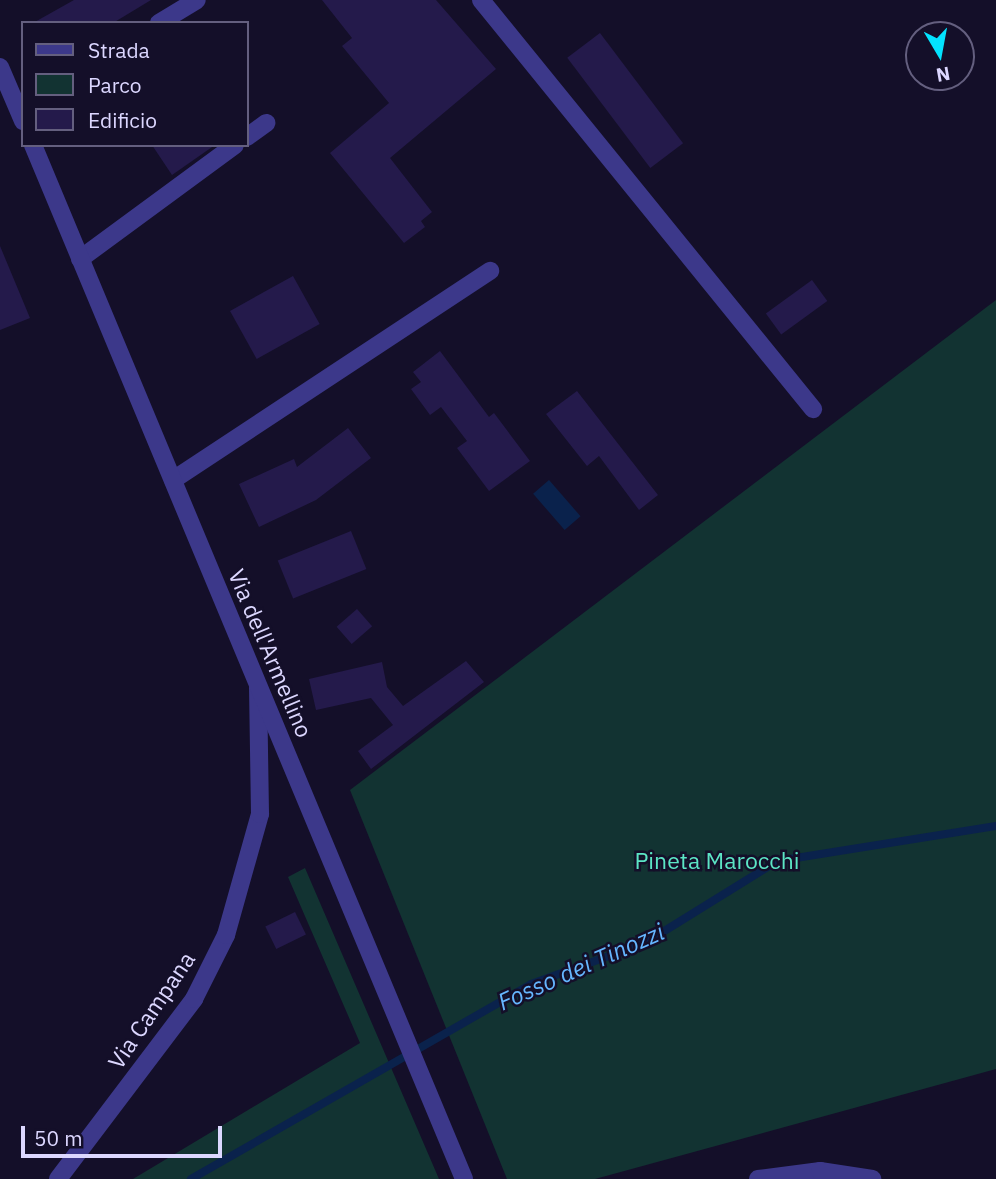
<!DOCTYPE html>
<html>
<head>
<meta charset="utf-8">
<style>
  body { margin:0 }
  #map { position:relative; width:996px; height:1179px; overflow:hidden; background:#140f29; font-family:"IBM Plex Sans",sans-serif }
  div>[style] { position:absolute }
  .green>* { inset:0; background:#123332 }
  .water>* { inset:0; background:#0a224c; transform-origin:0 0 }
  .stream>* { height:8px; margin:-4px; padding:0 4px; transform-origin:4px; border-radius:4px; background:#0a224c }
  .building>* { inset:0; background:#241a4b; transform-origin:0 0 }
  .minor>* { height:18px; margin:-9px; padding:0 9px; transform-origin:9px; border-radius:9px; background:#3c388a }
  .tertiary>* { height:18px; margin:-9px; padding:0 9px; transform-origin:9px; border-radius:9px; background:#3c388a }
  span { translate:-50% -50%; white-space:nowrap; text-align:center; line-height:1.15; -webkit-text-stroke:5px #140f29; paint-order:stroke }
  .street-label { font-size:23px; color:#dcd7ff }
  .park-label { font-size:23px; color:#5ce5c5 }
  .water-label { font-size:24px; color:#65b6ff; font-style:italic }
  .legend { position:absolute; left:21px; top:21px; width:228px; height:126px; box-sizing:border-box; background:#140f29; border:2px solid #645f7f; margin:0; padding:9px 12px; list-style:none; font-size:21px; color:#dcd7ff }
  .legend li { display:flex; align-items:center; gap:14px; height:35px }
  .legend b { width:35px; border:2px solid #645f7f }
  .north { position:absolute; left:905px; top:21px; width:70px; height:70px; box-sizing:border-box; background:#140f29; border:2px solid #645f7f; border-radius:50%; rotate:170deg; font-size:19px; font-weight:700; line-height:28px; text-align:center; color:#dcd7ff }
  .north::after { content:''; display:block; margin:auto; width:24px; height:32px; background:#03e3ff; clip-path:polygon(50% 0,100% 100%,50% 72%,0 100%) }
  .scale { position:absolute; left:21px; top:1126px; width:201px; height:32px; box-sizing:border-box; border:4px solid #dcd7ff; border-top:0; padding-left:9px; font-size:21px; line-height:24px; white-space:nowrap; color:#dcd7ff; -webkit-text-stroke:5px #140f29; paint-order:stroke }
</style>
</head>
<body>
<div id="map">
  <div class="green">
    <div style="clip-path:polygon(996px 300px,996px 1069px,595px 1179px,507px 1179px,350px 790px)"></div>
    <div style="clip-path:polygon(305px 868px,439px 1179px,133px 1179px,360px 1043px,288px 877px)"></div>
  </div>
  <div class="water">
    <div style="left:549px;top:480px;width:48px;height:21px;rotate:49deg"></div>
  </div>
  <div class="stream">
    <div style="left:191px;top:1179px;width:392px;rotate:-29.8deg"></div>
    <div style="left:531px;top:984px;width:121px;rotate:-19.8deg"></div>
    <div style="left:645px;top:943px;width:155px;rotate:-31.8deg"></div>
    <div style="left:777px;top:861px;width:222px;rotate:-9.1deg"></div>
  </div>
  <div class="building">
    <div style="clip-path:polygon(74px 0,151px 0,113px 23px,33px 23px)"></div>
    <div style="clip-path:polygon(322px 0,436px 0,496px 69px,390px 158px,432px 212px,421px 221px,425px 227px,404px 243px,330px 153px,389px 103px,342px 46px,352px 38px)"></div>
    <div style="left:600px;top:33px;width:138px;height:41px;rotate:53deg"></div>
    <div style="clip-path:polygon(152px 145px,215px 145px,172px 175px)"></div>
    <div style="clip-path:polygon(0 246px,30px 318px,0 330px)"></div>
    <div style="left:293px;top:276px;width:55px;height:72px;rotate:61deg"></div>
    <div style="left:812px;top:280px;width:26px;height:57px;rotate:54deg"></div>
    <div style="clip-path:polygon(440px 351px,489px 417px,494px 413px,530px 461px,489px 491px,457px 448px,467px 441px,441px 407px,430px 415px,411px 389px,421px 382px,413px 372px)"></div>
    <div style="clip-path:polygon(577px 391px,658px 495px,639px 510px,599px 456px,587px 466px,546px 414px)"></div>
    <div style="clip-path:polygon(348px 428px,371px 458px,316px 500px,259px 527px,239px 484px,294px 459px,297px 467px)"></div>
    <div style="left:351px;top:531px;width:41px;height:79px;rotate:68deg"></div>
    <div style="left:357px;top:609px;width:23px;height:27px;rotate:49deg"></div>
    <div style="clip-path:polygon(466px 661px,484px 682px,371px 769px,358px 751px,393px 725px,371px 698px,316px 710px,309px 679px,382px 662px,387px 687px,403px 706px)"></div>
    <div style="left:295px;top:912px;width:25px;height:33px;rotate:64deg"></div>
  </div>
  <div class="minor">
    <div style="left:481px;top:0;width:527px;rotate:50.93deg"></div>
    <div style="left:159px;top:23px;width:44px;rotate:-31.2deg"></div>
    <div style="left:247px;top:137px;width:24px;rotate:-36deg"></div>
    <div style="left:80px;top:259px;width:192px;rotate:-36.3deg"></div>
    <div style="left:173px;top:480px;width:380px;rotate:-33.4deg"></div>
    <div style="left:58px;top:1179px;width:226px;rotate:-52.9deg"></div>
    <div style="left:194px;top:999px;width:72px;rotate:-63.4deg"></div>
    <div style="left:226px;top:935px;width:126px;rotate:-74.3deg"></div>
    <div style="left:260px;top:814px;width:126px;rotate:-90.9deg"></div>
    <div style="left:758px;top:1179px;width:63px;rotate:-7.4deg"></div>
    <div style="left:820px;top:1171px;width:53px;rotate:8.7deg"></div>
  </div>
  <div class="tertiary">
    <div style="left:0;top:67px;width:59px;rotate:66.9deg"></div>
    <div style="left:33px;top:145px;width:1120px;rotate:67.37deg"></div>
  </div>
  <div class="street-label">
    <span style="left:271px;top:653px;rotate:67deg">Via dell'Armellino</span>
    <span style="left:151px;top:1010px;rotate:-56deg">Via Campana</span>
  </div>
  <div class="park-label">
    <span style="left:717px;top:860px">Pineta Marocchi</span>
  </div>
  <div class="water-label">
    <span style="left:581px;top:967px;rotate:-24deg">Fosso dei Tinozzi</span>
  </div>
  <ul class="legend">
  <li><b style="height:9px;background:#3c388a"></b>Strada</li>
  <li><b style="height:19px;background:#123332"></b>Parco</li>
  <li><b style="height:19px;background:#241a4b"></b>Edificio</li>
  </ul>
  <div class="north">N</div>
  <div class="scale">50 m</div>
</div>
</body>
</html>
